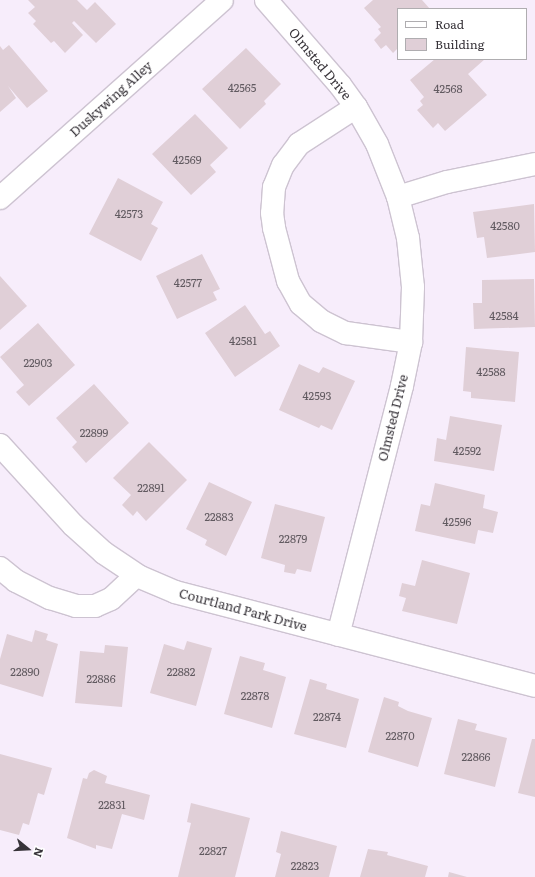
<!DOCTYPE html>
<html>
<head>
<meta charset="utf-8">
<style>
  body { margin:0 }
  #map { position:relative; width:535px; height:877px; overflow:hidden; background:#f7edfb; font-family:Literata,serif }
  div>[style] { position:absolute }
  .building>* { inset:0; background:#e0cfd7 }
  .roads { filter:drop-shadow(1px 0 #cdc3d1) drop-shadow(-1px 0 #cdc3d1) drop-shadow(0 1px #cdc3d1) drop-shadow(0 -1px #cdc3d1) }
  .minor>* { height:22px; margin:-11px; padding:0 11px; transform-origin:11px; border-radius:11px; background:#fff }
  span { translate:-50% -50%; white-space:nowrap; text-align:center; line-height:1.15; -webkit-text-stroke:3.5px #fff; paint-order:stroke }
  .number-label { font-size:11px; color:#615a60 }
  .number-label span { -webkit-text-stroke-width:0 }
  .street-label { font-size:13px; color:#373339 }
  .legend { position:absolute; left:397px; top:8px; width:130px; height:52px; box-sizing:border-box; background:#fff; border:1px solid #afadb0; margin:0; padding:5px 7px; list-style:none; font-size:12px; color:#373339 }
  .legend li { display:flex; align-items:center; gap:8px; height:20px }
  .legend b { width:20px; border:1px solid #afadb0 }
  .north { position:absolute; left:8px; top:829px; width:40px; height:40px; -webkit-text-stroke:3px #fff; paint-order:stroke; rotate:108deg; font-size:11px; font-weight:700; line-height:16px; text-align:center; color:#373339 }
  .north::after { content:''; display:block; margin:auto; width:14px; height:18px; background:#373339; clip-path:polygon(50% 0,100% 100%,50% 72%,0 100%) }
</style>
</head>
<body>
<div id="map">
  <div class="building">
    <div style="clip-path:polygon(28px 0,77px 0,87px 10px,95px 2px,116px 24px,96px 43px,74px 21px,72px 23px,83px 35px,65px 53px,54px 41px,51px 43px,33px 24px,36px 21px,28px 13px,35px 7px)"></div>
    <div style="clip-path:polygon(373px 0,422px 0,430px 9px,398px 9px,398px 48px,393px 53px,386px 45px,381px 49px,374px 40px,381px 33px,378px 29px,381px 27px,364px 8px)"></div>
    <div style="clip-path:polygon(9px 45px,48px 91px,27px 108px,8px 86px,16px 98px,0 112px,0 46px,3px 50px)"></div>
    <div style="clip-path:polygon(246px 48px,281px 84px,264px 101px,266px 104px,240px 129px,202px 89px)"></div>
    <div style="clip-path:polygon(435px 59px,485px 59px,468px 74px,487px 95px,445px 131px,438px 123px,433px 128px,417px 110px,423px 105px,420px 101px,424px 97px,410px 80px)"></div>
    <div style="clip-path:polygon(195px 114px,228px 148px,210px 165px,216px 172px,191px 195px,152px 154px)"></div>
    <div style="clip-path:polygon(118px 178px,163px 202px,151px 224px,158px 228px,141px 261px,89px 234px)"></div>
    <div style="clip-path:polygon(534px 204px,535px 252px,487px 258px,484px 237px,477px 238px,473px 212px)"></div>
    <div style="clip-path:polygon(202px 254px,220px 289px,213px 292px,217px 300px,177px 319px,156px 276px)"></div>
    <div style="clip-path:polygon(0 276px,27px 306px,0 330px)"></div>
    <div style="clip-path:polygon(534px 279px,535px 327px,474px 329px,473px 303px,482px 303px,482px 280px)"></div>
    <div style="clip-path:polygon(245px 305px,265px 334px,270px 331px,280px 346px,235px 377px,205px 333px)"></div>
    <div style="clip-path:polygon(38px 323px,75px 365px,29px 406px,16px 392px,24px 385px,0 357px)"></div>
    <div style="clip-path:polygon(466px 347px,519px 352px,515px 402px,471px 398px,471px 392px,463px 391px)"></div>
    <div style="clip-path:polygon(299px 364px,319px 373px,323px 367px,355px 381px,332px 430px,321px 425px,319px 428px,279px 410px)"></div>
    <div style="clip-path:polygon(94px 384px,129px 423px,86px 463px,72px 447px,77px 442px,56px 418px)"></div>
    <div style="clip-path:polygon(450px 416px,502px 425px,494px 471px,434px 461px,437px 438px,446px 440px)"></div>
    <div style="clip-path:polygon(149px 442px,187px 480px,146px 521px,137px 511px,133px 516px,122px 505px,131px 495px,113px 478px)"></div>
    <div style="clip-path:polygon(209px 482px,252px 502px,226px 556px,205px 545px,207px 540px,186px 529px)"></div>
    <div style="clip-path:polygon(435px 483px,485px 495px,483px 508px,498px 512px,493px 533px,478px 530px,475px 544px,415px 531px,421px 504px,430px 506px)"></div>
    <div style="clip-path:polygon(275px 504px,325px 517px,311px 572px,297px 569px,295px 574px,284px 572px,285px 565px,261px 558px)"></div>
    <div style="clip-path:polygon(422px 560px,470px 573px,457px 624px,402px 611px,406px 598px,399px 596px,402px 583px,415px 586px)"></div>
    <div style="clip-path:polygon(35px 630px,48px 634px,46px 640px,58px 644px,43px 697px,0 684px,0 659px,7px 634px,32px 642px)"></div>
    <div style="clip-path:polygon(187px 641px,212px 648px,196px 706px,150px 693px,164px 644px,184px 650px)"></div>
    <div style="clip-path:polygon(105px 645px,128px 647px,122px 707px,75px 703px,80px 651px,104px 653px)"></div>
    <div style="clip-path:polygon(240px 656px,265px 663px,263px 670px,286px 677px,272px 728px,224px 714px)"></div>
    <div style="clip-path:polygon(310px 679px,327px 684px,326px 689px,359px 699px,346px 748px,294px 734px)"></div>
    <div style="clip-path:polygon(384px 697px,399px 702px,398px 706px,408px 711px,432px 718px,418px 767px,368px 752px)"></div>
    <div style="clip-path:polygon(458px 719px,477px 724px,475px 730px,507px 738px,495px 787px,444px 774px)"></div>
    <div style="clip-path:polygon(532px 739px,535px 739px,535px 797px,518px 793px)"></div>
    <div style="clip-path:polygon(0 754px,52px 768px,44px 795px,38px 793px,29px 825px,23px 823px,19px 835px,0 830px)"></div>
    <div style="clip-path:polygon(94px 770px,107px 776px,105px 783px,150px 795px,144px 820px,122px 814px,112px 849px,96px 845px,96px 849px,67px 838px,83px 778px,87px 779px,89px 773px)"></div>
    <div style="clip-path:polygon(191px 803px,250px 818px,235px 877px,178px 877px,191px 823px,187px 822px)"></div>
    <div style="clip-path:polygon(281px 831px,337px 846px,329px 877px,275px 877px,281px 854px,276px 852px)"></div>
    <div style="clip-path:polygon(368px 849px,388px 852px,387px 855px,428px 866px,425px 877px,360px 877px)"></div>
    <div style="clip-path:polygon(449px 872px,467px 877px,448px 877px)"></div>
  </div>
  <div class="roads">
    <div class="minor">
      <div style="left:266px;top:0;width:113px;rotate:49deg"></div>
      <div style="left:340px;top:85px;width:27px;rotate:54deg"></div>
      <div style="left:356px;top:107px;width:43px;rotate:60.4deg"></div>
      <div style="left:377px;top:144px;width:57px;rotate:68.4deg"></div>
      <div style="left:398px;top:197px;width:42px;rotate:76.3deg"></div>
      <div style="left:408px;top:238px;width:49px;rotate:84.2deg"></div>
      <div style="left:413px;top:287px;width:55px;rotate:92.1deg"></div>
      <div style="left:411px;top:342px;width:45px;rotate:101.6deg"></div>
      <div style="left:402px;top:386px;width:257px;rotate:104.4deg"></div>
      <div style="left:356px;top:107px;width:68px;rotate:147deg"></div>
      <div style="left:299px;top:144px;width:26px;rotate:127deg"></div>
      <div style="left:283px;top:165px;width:24px;rotate:112deg"></div>
      <div style="left:274px;top:187px;width:26px;rotate:94deg"></div>
      <div style="left:272px;top:213px;width:15px;rotate:82deg"></div>
      <div style="left:274px;top:228px;width:55px;rotate:75.2deg"></div>
      <div style="left:288px;top:281px;width:26px;rotate:61deg"></div>
      <div style="left:301px;top:304px;width:26px;rotate:40deg"></div>
      <div style="left:321px;top:321px;width:28px;rotate:26deg"></div>
      <div style="left:346px;top:333px;width:66px;rotate:7.9deg"></div>
      <div style="left:398px;top:197px;width:51px;rotate:-17deg"></div>
      <div style="left:447px;top:182px;width:90px;rotate:-11.6deg"></div>
      <div style="left:0;top:198px;width:297px;rotate:-41.7deg"></div>
      <div style="left:0;top:445px;width:108px;rotate:47.6deg"></div>
      <div style="left:73px;top:525px;width:42px;rotate:42.1deg"></div>
      <div style="left:104px;top:553px;width:43px;rotate:33.7deg"></div>
      <div style="left:140px;top:577px;width:38px;rotate:23deg"></div>
      <div style="left:175px;top:592px;width:372px;rotate:14.6deg"></div>
      <div style="left:0;top:568px;width:21px;rotate:39deg"></div>
      <div style="left:16px;top:581px;width:38px;rotate:27deg"></div>
      <div style="left:50px;top:598px;width:27px;rotate:17deg"></div>
      <div style="left:76px;top:606px;width:19px"></div>
      <div style="left:95px;top:606px;width:17px;rotate:-24deg"></div>
      <div style="left:111px;top:599px;width:35px;rotate:-43deg"></div>
    </div>
  </div>
  <div class="number-label">
    <span style="left:242px;top:87px">42565</span>
    <span style="left:448px;top:88px">42568</span>
    <span style="left:187px;top:159px">42569</span>
    <span style="left:129px;top:213px">42573</span>
    <span style="left:505px;top:225px">42580</span>
    <span style="left:188px;top:282px">42577</span>
    <span style="left:504px;top:315px">42584</span>
    <span style="left:243px;top:340px">42581</span>
    <span style="left:38px;top:362px">22903</span>
    <span style="left:491px;top:371px">42588</span>
    <span style="left:317px;top:395px">42593</span>
    <span style="left:94px;top:432px">22899</span>
    <span style="left:467px;top:450px">42592</span>
    <span style="left:151px;top:487px">22891</span>
    <span style="left:219px;top:516px">22883</span>
    <span style="left:457px;top:521px">42596</span>
    <span style="left:293px;top:538px">22879</span>
    <span style="left:25px;top:671px">22890</span>
    <span style="left:181px;top:671px">22882</span>
    <span style="left:101px;top:678px">22886</span>
    <span style="left:255px;top:695px">22878</span>
    <span style="left:327px;top:716px">22874</span>
    <span style="left:400px;top:735px">22870</span>
    <span style="left:476px;top:756px">22866</span>
    <span style="left:112px;top:804px">22831</span>
    <span style="left:213px;top:850px">22827</span>
    <span style="left:305px;top:865px">22823</span>
  </div>
  <div class="street-label">
    <span style="left:320px;top:64px;rotate:50deg">Olmsted Drive</span>
    <span style="left:111px;top:99px;rotate:-42deg">Duskywing Alley</span>
    <span style="left:393px;top:418px;rotate:-76deg">Olmsted Drive</span>
    <span style="left:243px;top:610px;rotate:15deg">Courtland Park Drive</span>
  </div>
  <ul class="legend">
  <li><b style="height:5px;background:#fff"></b>Road</li>
  <li><b style="height:11px;background:#e0cfd7"></b>Building</li>
  </ul>
  <div class="north">N</div>
</div>
</body>
</html>
